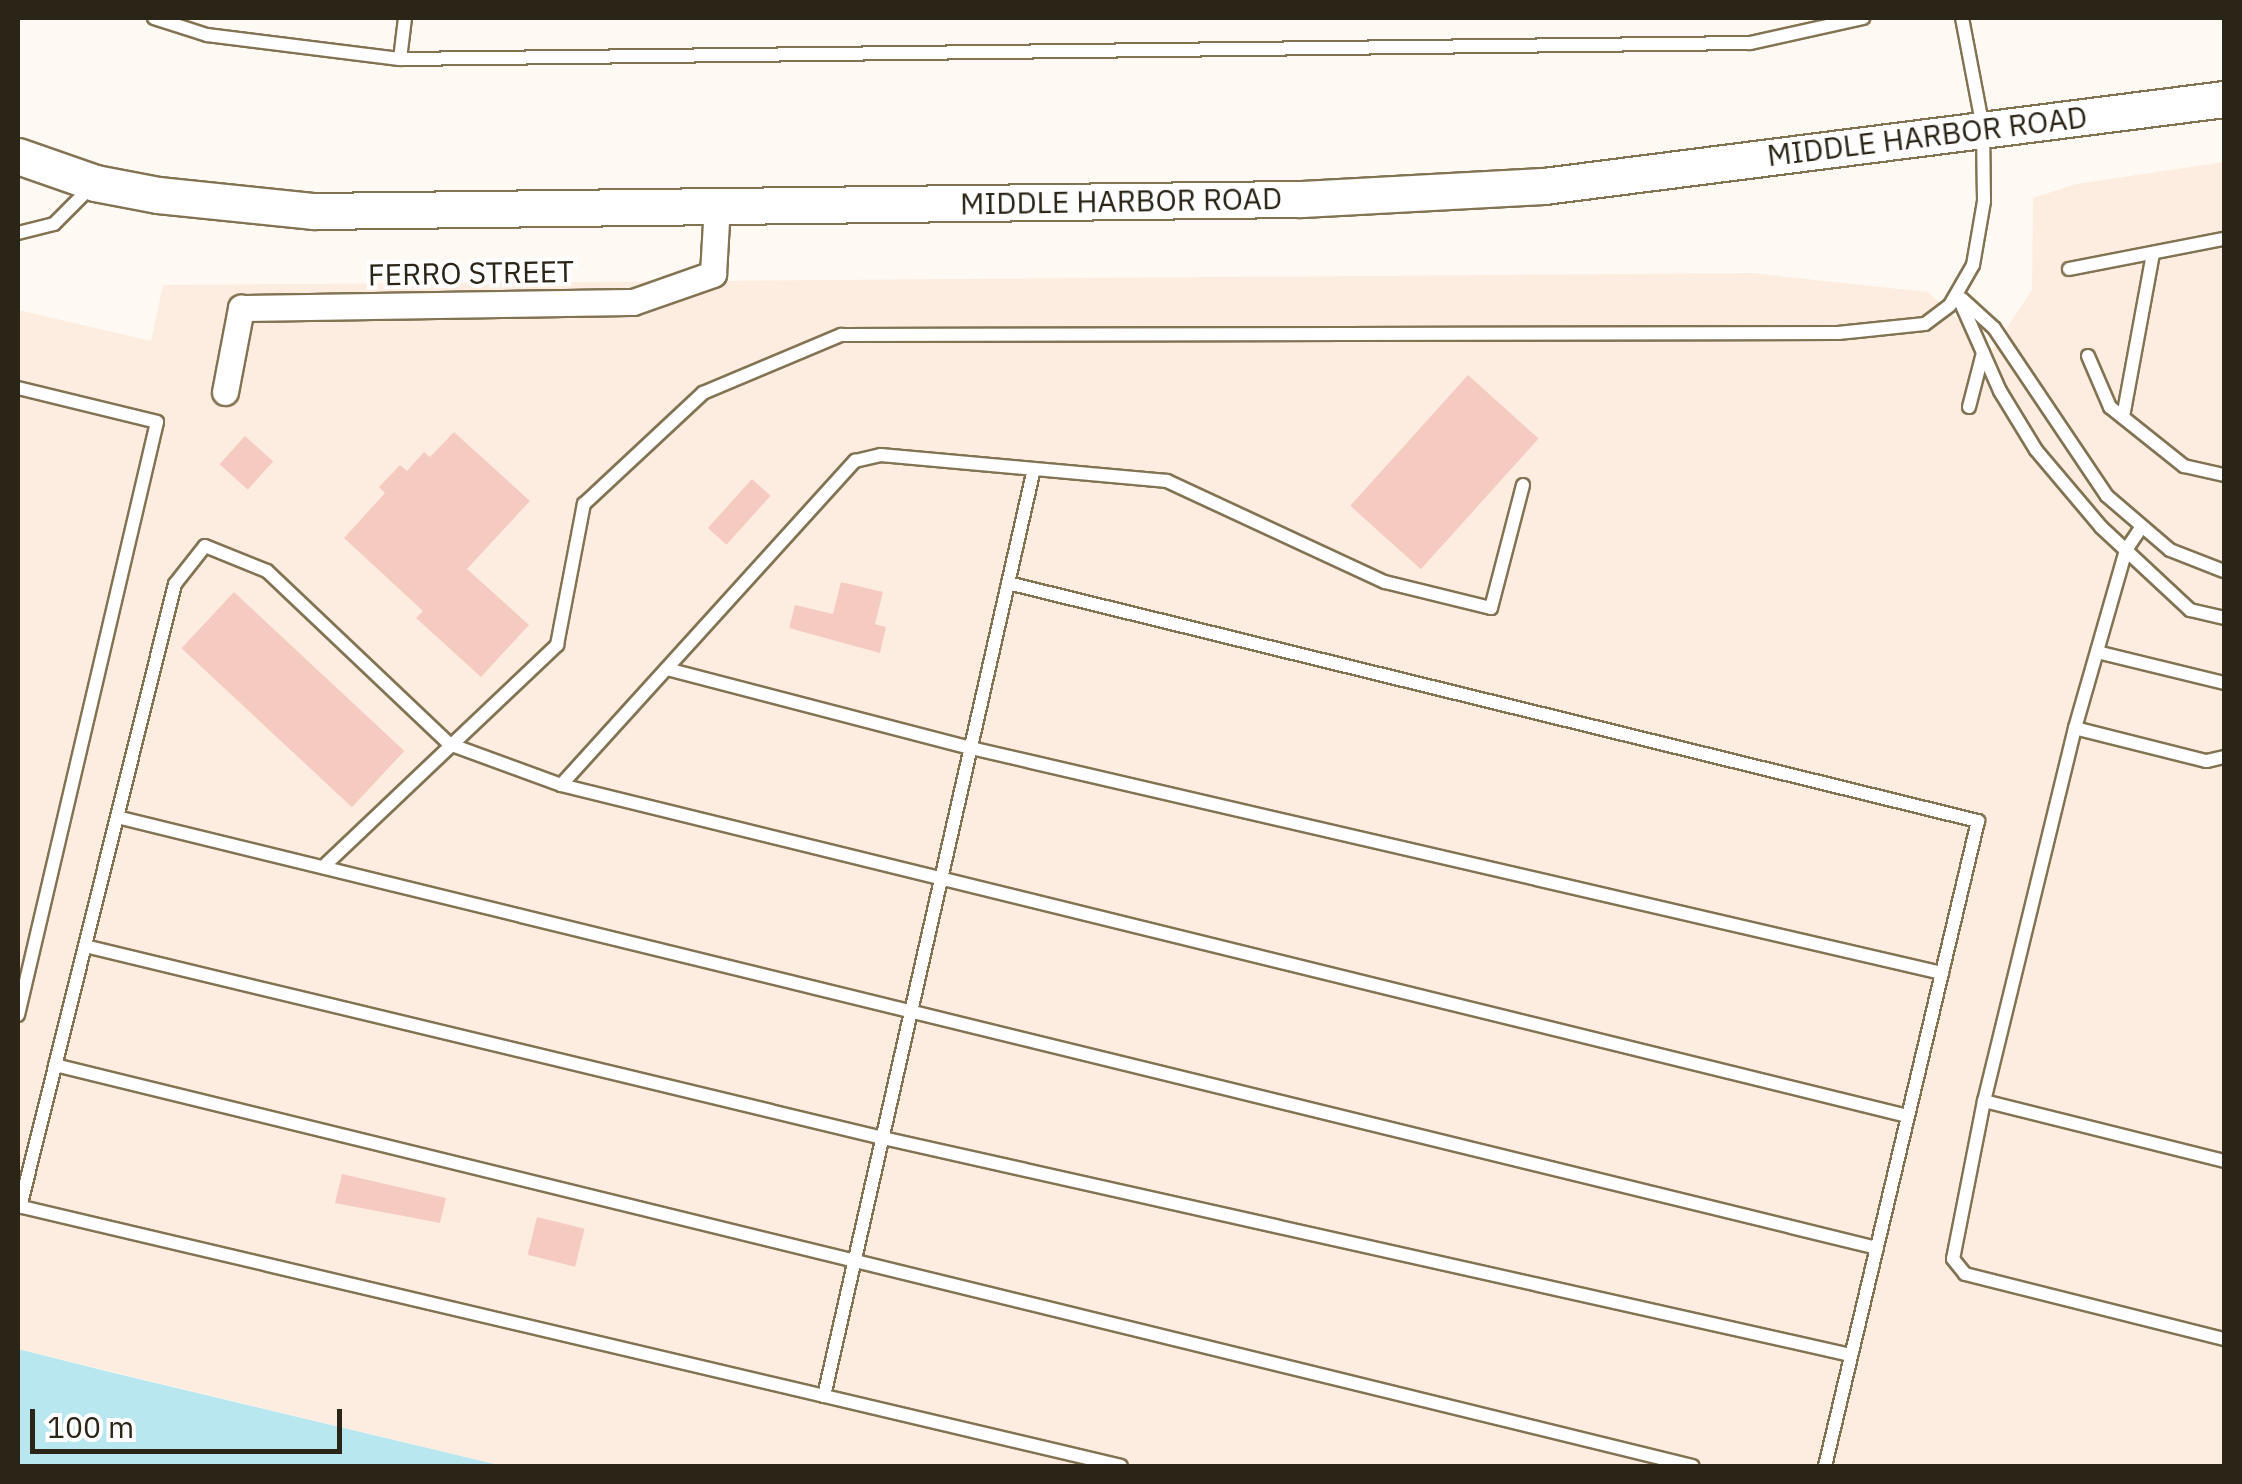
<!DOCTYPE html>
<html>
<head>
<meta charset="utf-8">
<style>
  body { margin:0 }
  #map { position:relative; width:2242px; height:1484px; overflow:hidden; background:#fefaf3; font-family:"IBM Plex Sans",sans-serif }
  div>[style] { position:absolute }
  .industrial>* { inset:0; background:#fdede0 }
  .water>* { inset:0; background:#b8e7ef }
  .building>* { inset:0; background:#f5cbc1; transform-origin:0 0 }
  .roads { filter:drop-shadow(2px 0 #827353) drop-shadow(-2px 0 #827353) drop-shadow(0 2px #827353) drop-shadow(0 -2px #827353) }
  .service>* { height:12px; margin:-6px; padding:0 6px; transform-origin:6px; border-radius:6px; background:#fff }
  .minor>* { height:25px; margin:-12.5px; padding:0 12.5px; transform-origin:12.5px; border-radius:12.5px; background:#fff }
  .secondary>* { height:35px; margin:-17.5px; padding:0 17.5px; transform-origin:17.5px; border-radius:17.5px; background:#fff }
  span { translate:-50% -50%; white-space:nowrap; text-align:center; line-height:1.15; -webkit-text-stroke:8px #fff; paint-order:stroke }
  .street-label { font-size:30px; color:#2b2518 }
  .frame { position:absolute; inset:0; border:20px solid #2b2518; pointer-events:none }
  .scale { position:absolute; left:30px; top:1409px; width:312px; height:45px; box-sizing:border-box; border:5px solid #2b2518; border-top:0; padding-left:12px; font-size:30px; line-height:35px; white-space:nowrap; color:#2b2518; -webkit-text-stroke:8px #fff; paint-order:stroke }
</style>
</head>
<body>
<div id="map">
  <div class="industrial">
    <div style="clip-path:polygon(2224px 162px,2224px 1466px,503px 1466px,18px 1349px,18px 310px,151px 341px,163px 285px,1751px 273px,1928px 292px,1992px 350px,2032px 290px,2033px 198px,2076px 184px)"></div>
  </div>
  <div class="water">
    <div style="clip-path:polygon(18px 1349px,110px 1372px,503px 1466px,18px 1466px)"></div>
  </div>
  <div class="building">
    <div style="left:1468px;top:375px;width:95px;height:176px;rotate:42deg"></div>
    <div style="clip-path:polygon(454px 432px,530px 501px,467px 569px,529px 625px,481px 677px,416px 618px,423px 611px,344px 538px,385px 493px,379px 487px,400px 465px,407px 471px,424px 452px,430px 457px)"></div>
    <div style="left:245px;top:436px;width:38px;height:38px;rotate:42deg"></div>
    <div style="left:752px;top:479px;width:25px;height:66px;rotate:42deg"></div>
    <div style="clip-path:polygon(841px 582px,883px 592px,875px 624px,886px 627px,880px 653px,789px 628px,795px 605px,833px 614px)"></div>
    <div style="left:234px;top:592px;width:233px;height:77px;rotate:43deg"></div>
    <div style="clip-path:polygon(342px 1174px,446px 1198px,440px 1223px,335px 1203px)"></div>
    <div style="left:537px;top:1217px;width:49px;height:39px;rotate:14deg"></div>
  </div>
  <div class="roads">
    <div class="service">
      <div style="left:154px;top:18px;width:56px;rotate:17.8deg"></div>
      <div style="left:207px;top:35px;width:194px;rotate:7.1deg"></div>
      <div style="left:400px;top:59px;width:1350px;rotate:-0.68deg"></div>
      <div style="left:1750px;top:43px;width:116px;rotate:-12.5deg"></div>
      <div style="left:400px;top:59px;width:41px;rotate:-83deg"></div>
      <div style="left:18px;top:233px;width:37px;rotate:-14deg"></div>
      <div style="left:54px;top:224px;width:55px;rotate:-45deg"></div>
      <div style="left:2069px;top:269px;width:158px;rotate:-11deg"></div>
      <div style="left:1957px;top:294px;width:106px;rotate:66.1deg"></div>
      <div style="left:2000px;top:391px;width:69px;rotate:58.6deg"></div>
      <div style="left:2036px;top:450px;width:101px;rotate:49.8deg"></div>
      <div style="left:2101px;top:527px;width:122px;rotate:43deg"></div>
      <div style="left:2190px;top:610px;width:35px;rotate:13deg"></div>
      <div style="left:1962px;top:299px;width:43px;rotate:42.2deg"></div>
      <div style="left:1994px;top:328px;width:202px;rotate:56.1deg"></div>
      <div style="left:2107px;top:496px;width:83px;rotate:40.6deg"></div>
      <div style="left:2170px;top:550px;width:58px;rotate:21.3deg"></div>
      <div style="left:2088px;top:356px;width:56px;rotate:66.7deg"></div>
      <div style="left:2110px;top:407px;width:95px;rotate:38.6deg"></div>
      <div style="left:2184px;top:466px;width:41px;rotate:12.7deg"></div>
      <div style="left:18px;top:388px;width:143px;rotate:13.7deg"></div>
      <div style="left:157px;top:422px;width:609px;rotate:103.19deg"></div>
      <div style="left:1969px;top:407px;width:56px;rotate:-75.5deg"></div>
      <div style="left:2123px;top:417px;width:167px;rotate:-79.6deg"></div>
      <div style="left:1008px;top:583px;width:999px;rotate:13.79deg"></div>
      <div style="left:1978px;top:821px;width:663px;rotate:103.34deg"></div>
      <div style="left:2097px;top:652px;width:131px;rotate:13.7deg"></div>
      <div style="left:667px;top:669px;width:314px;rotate:14.6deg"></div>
      <div style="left:971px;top:748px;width:997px;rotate:13.05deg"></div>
      <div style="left:2075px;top:728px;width:185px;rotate:-74deg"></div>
      <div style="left:2126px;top:550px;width:27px;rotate:-56deg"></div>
      <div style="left:2224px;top:757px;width:18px;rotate:167deg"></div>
      <div style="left:2206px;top:761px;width:135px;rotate:-165.9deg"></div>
      <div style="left:2075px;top:728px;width:384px;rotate:103.7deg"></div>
      <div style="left:1984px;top:1101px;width:247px;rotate:14deg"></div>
      <div style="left:561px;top:785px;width:1387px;rotate:13.81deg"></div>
      <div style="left:117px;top:817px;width:1812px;rotate:13.76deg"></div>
      <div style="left:323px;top:867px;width:323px;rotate:-43.5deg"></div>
      <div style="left:557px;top:645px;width:144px;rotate:-79.2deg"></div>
      <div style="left:584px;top:504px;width:163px;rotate:-43deg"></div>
      <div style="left:703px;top:393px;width:150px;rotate:-22.8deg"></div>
      <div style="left:841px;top:335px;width:997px;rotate:-0.11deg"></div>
      <div style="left:1838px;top:333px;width:87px;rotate:-5.9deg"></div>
      <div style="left:1925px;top:324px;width:31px;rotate:-37deg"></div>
      <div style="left:1950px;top:305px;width:46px;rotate:-60.1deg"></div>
      <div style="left:1973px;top:265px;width:65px;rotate:-80.2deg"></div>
      <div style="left:1984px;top:201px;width:73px;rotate:-90.8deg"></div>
      <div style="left:1983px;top:128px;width:112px;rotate:-100.8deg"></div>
      <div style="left:85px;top:946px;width:821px;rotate:13.53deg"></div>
      <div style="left:883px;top:1138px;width:992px;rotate:12.64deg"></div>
      <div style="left:55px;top:1065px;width:1686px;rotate:13.76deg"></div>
      <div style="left:1984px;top:1101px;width:161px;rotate:101.1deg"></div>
      <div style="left:1953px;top:1259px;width:19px;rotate:51deg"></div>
      <div style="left:1965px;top:1274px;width:267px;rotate:14.1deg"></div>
      <div style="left:18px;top:1206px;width:1133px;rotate:13.26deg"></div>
      <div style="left:20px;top:1207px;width:642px;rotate:-76.03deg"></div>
      <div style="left:175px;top:584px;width:48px;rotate:-51.7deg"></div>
      <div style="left:205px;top:546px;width:67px;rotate:22deg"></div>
      <div style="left:267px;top:571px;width:251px;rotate:43.5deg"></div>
      <div style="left:449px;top:744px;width:119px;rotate:20.1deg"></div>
      <div style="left:561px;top:785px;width:438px;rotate:-47.8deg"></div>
      <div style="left:855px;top:461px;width:27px;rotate:-13deg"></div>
      <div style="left:881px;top:455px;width:287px;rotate:5.2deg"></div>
      <div style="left:1167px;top:481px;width:240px;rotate:24.9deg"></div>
      <div style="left:1385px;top:582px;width:109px;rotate:13.8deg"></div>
      <div style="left:1491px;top:608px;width:127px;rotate:-75.4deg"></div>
      <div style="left:824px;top:1396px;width:950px;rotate:-77.24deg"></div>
    </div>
    <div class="minor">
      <div style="left:225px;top:392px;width:86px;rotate:-79.2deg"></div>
      <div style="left:241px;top:308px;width:392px;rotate:-0.9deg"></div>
      <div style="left:633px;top:302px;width:85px;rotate:-19.3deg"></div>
      <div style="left:713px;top:274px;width:69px;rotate:-86.7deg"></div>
    </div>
    <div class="secondary">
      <div style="left:18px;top:156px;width:82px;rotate:19.3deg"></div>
      <div style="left:95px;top:183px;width:64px;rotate:10.8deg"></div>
      <div style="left:158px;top:195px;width:157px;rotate:5.9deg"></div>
      <div style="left:314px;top:211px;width:987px;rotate:-0.7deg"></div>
      <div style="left:1301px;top:199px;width:243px;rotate:-3.1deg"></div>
      <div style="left:1544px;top:186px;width:686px;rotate:-7.29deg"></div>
    </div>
  </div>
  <div class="street-label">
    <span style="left:1927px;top:136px;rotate:-7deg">MIDDLE HARBOR ROAD</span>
    <span style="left:1121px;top:201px;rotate:-1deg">MIDDLE HARBOR ROAD</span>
    <span style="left:471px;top:273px;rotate:-1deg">FERRO STREET</span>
  </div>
  <div class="frame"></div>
  <div class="scale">100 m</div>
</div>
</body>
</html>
